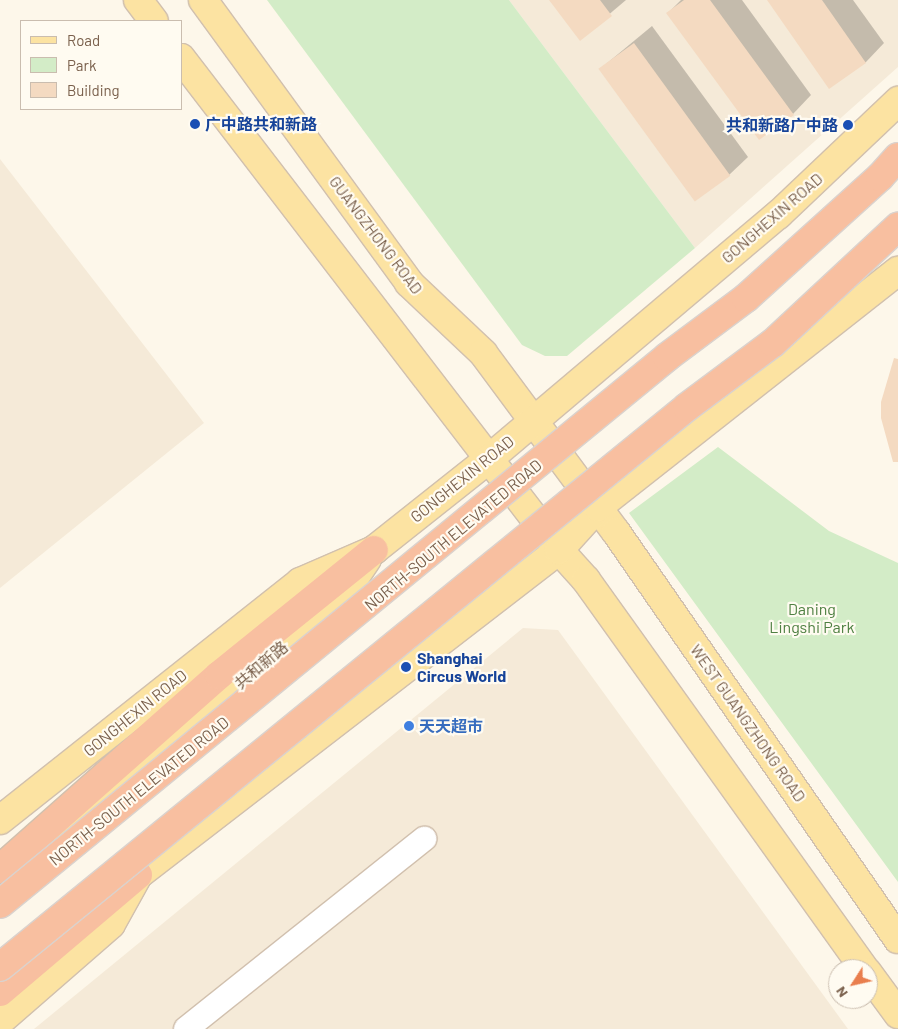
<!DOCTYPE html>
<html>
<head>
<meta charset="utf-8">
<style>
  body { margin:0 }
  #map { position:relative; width:898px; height:1029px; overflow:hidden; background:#fdf7ea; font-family:Barlow,"Noto Sans SC",sans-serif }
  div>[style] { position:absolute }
  .residential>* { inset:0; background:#f5ead8 }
  .green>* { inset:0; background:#d3ecc7 }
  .shadow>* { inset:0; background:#0003 }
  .building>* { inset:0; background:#f4dac1; transform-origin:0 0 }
  .roads { filter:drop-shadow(1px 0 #d1c0ae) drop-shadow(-1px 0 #d1c0ae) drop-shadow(0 1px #d1c0ae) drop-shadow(0 -1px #d1c0ae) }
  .minor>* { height:24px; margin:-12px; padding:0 12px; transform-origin:12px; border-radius:12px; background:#fff }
  .major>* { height:28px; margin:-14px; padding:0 14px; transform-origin:14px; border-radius:14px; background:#fce3a2 }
  .highway>* { height:28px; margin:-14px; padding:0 14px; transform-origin:14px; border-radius:14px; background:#f8bfa0 }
  .bridges { filter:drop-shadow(1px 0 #dad2cd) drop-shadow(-1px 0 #dad2cd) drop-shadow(0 1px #dad2cd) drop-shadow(0 -1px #dad2cd) }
  .highway-bridge>* { height:28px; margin:-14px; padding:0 14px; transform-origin:14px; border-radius:14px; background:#f8bfa0 }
  .dots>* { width:14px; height:14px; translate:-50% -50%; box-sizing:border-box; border:2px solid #fffbf1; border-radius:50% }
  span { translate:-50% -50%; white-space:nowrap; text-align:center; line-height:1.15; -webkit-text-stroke:4.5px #fffbf1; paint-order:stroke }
  .transit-label { font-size:16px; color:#164399; font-weight:700 }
  .left { translate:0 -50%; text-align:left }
  .right { translate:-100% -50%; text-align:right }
  .street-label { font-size:16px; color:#7a604c }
  .park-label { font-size:16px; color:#4f8042 }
  .shop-label { font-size:16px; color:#366cbe; font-weight:700 }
  .legend { position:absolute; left:20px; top:20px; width:162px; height:90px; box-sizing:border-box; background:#fffbf1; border:1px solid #cabdaf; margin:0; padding:6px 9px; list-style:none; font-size:15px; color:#7a604c }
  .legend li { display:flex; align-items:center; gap:10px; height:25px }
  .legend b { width:25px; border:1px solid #cabdaf }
  .north { position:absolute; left:828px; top:959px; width:50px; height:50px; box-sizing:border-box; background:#fffbf1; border:1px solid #cabdaf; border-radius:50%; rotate:235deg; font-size:14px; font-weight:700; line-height:20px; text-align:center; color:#7a604c }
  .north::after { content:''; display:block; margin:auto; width:18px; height:22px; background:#e97e4d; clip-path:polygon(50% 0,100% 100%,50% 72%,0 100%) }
</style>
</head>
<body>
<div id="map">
  <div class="residential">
    <div style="clip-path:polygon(509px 0,898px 0,898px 67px,695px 248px)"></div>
    <div style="clip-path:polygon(0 159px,204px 423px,0 588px)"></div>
    <div style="clip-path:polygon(523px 628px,558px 630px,848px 1029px,34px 1029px)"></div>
  </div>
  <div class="green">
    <div style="clip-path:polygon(267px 0,509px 0,695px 248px,567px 356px,545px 356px,522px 345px)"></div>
    <div style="clip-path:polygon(718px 447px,829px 531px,898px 563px,898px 882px,629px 513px)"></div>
  </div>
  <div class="shadow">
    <div style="clip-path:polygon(550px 0,626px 0,580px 39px)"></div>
    <div style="clip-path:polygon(681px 0,742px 0,811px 95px,793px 114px,668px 13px)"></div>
    <div style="clip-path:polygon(768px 0,853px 0,884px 43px,866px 62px,830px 87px)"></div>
    <div style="clip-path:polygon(652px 26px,748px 157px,729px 175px,600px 69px)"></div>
  </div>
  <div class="building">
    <div style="clip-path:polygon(549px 0,600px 0,612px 16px,580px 41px)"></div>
    <div style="clip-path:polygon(684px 0,710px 0,794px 115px,759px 140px,666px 13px)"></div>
    <div style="clip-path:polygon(767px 0,822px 0,866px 63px,829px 89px)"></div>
    <div style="left:634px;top:43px;width:164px;height:44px;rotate:54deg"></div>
    <div style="clip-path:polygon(894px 358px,898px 359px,898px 462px,893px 462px,881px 418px,881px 402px)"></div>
  </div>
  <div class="roads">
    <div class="minor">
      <div style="left:186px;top:1029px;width:305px;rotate:-38.6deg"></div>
    </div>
    <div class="major">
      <div style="left:138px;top:0;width:26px;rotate:53deg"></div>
      <div style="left:203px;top:0;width:350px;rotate:53.9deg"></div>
      <div style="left:409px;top:283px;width:102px;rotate:43.4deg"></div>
      <div style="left:483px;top:353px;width:223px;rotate:53.4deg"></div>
      <div style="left:616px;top:532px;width:495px;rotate:55.3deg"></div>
      <div style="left:181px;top:58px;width:620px;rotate:52.47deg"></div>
      <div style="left:559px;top:550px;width:40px;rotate:48deg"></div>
      <div style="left:586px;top:580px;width:479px;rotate:54.4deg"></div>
      <div style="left:0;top:820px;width:383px;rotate:-38.4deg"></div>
      <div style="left:300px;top:582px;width:81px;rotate:-23.4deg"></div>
      <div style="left:374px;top:550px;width:148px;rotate:-38.4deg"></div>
      <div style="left:490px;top:458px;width:377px;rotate:-40.2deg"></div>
      <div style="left:778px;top:215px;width:166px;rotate:-43.5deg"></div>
      <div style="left:17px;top:873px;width:428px;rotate:-40.5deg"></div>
      <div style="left:343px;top:595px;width:43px;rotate:-56.3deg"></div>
      <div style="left:116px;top:886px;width:25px;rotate:-27deg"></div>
      <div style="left:138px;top:875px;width:532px;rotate:-37.67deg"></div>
      <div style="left:559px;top:550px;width:58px;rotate:-47.8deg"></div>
      <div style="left:598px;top:507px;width:382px;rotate:-38.2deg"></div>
      <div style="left:868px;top:973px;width:51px;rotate:53.8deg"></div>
      <div style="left:0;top:1021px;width:147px;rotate:-41.1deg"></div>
      <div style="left:111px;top:924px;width:54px;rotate:-61deg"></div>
    </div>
    <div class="highway">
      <div style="left:0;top:869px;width:293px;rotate:-41.5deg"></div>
      <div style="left:219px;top:675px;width:199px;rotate:-38.9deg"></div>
      <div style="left:0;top:992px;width:181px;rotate:-40.3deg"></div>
    </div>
  </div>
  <div class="bridges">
    <div class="highway-bridge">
      <div style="left:0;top:904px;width:863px;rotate:-39.35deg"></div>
      <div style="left:667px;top:357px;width:99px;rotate:-36.8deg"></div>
      <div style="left:746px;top:298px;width:181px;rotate:-42.1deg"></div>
      <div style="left:880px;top:177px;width:27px;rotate:-48deg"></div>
      <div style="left:0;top:967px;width:886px;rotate:-39.18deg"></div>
      <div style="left:687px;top:407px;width:107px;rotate:-36.7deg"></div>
      <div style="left:773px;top:343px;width:171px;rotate:-42.9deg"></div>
    </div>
  </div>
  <div class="dots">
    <div style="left:195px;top:124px;background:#1a4fb4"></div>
    <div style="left:848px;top:125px;background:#1a4fb4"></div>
    <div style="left:406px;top:667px;background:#1a4fb4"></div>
    <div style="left:409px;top:726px;background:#3f7fe0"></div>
  </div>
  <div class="transit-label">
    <span class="left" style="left:205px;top:124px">广中路共和新路</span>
    <span class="right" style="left:838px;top:125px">共和新路广中路</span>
    <span class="left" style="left:417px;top:667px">Shanghai<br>Circus World</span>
  </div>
  <div class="street-label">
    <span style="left:772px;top:218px;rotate:-41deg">GONGHEXIN ROAD</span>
    <span style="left:376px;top:235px;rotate:53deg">GUANGZHONG ROAD</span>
    <span style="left:462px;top:479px;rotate:-39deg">GONGHEXIN ROAD</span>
    <span style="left:453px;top:535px;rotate:-40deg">NORTH-SOUTH ELEVATED ROAD</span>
    <span style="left:261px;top:665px;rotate:-40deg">共和新路</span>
    <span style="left:135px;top:713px;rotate:-39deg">GONGHEXIN ROAD</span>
    <span style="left:748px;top:723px;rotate:55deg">WEST GUANGZHONG ROAD</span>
    <span style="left:139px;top:791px;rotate:-39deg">NORTH-SOUTH ELEVATED ROAD</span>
  </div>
  <div class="park-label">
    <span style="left:812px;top:618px">Daning<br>Lingshi Park</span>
  </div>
  <div class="shop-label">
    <span class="left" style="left:419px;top:726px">天天超市</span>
  </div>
  <ul class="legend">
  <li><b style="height:6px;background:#fce3a2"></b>Road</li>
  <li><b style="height:14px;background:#d3ecc7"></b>Park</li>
  <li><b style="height:14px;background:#f4dac1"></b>Building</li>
  </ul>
  <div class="north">N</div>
</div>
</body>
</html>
